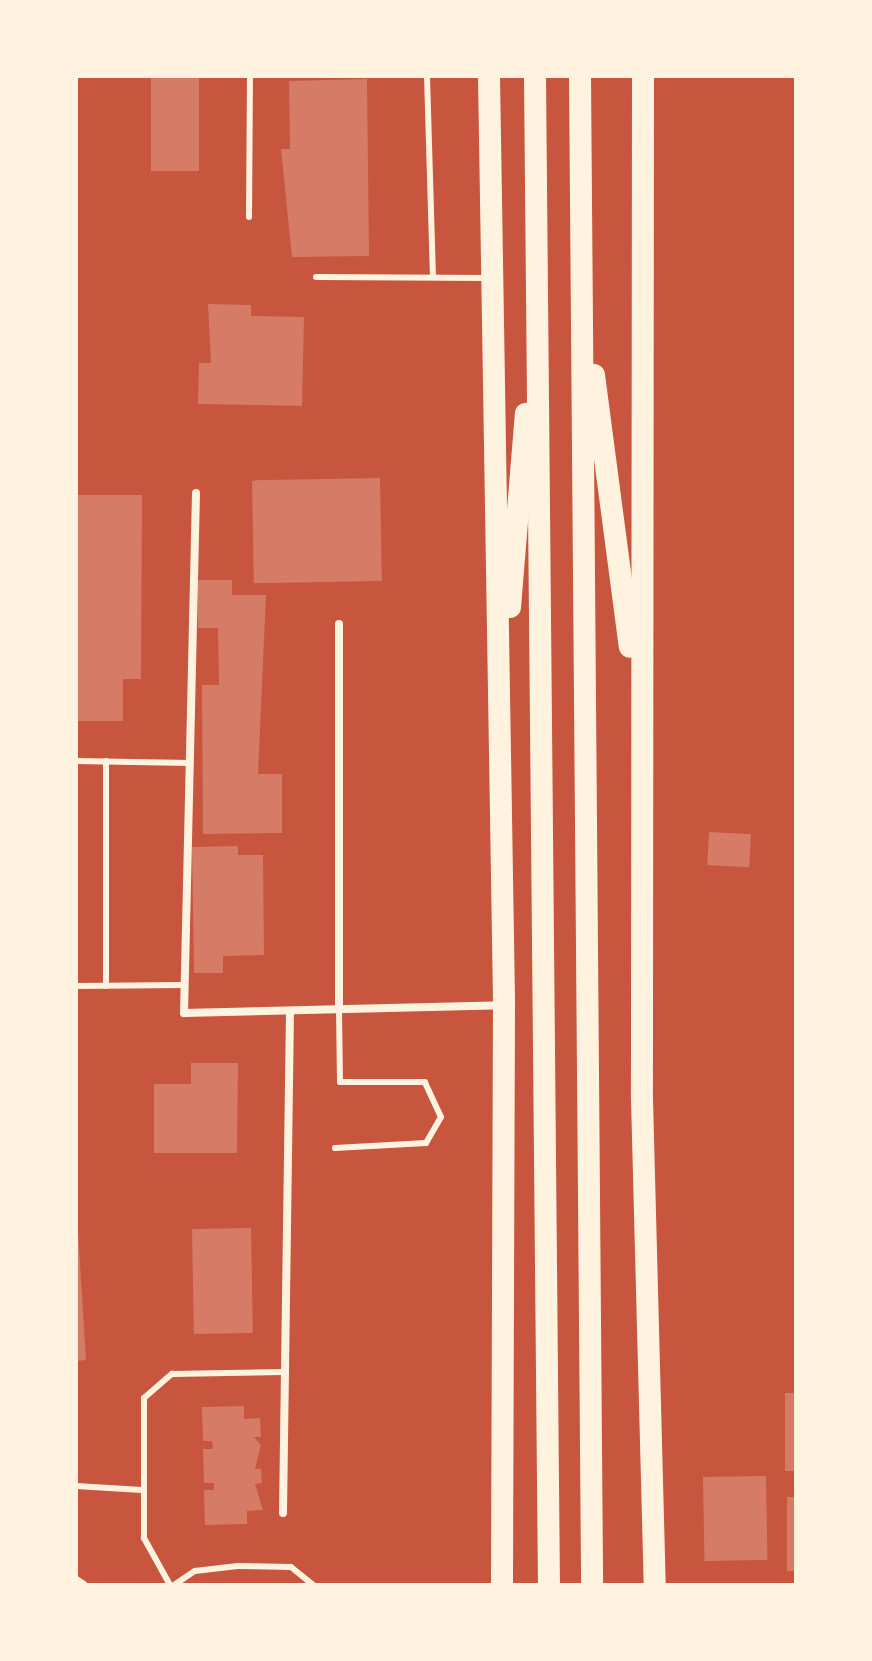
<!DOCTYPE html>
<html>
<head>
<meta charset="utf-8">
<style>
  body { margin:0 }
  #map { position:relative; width:872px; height:1661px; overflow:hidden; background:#c8553d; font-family:Quicksand,sans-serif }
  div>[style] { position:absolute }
  .building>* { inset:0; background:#d67c66; transform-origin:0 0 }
  .service>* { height:6px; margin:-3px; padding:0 3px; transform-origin:3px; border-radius:3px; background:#fff3e0 }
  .minor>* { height:8px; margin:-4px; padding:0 4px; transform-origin:4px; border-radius:4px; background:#fff3e0 }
  .trunk>* { height:22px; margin:-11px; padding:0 11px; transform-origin:11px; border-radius:11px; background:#fff3e0 }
  span { translate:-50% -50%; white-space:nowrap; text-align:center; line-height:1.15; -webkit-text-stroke:6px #fff3e0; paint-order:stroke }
  .frame { position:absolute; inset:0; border:78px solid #fff3e0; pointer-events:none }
</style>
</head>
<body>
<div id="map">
  <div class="building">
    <div style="left:151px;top:76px;width:48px;height:95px"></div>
    <div style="clip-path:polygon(367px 79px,369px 256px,292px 257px,281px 149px,290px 149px,289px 81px)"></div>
    <div style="clip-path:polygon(208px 304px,251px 305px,251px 316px,304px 317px,302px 406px,198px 404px,199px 363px,211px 363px)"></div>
    <div style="left:380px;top:478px;width:103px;height:128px;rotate:89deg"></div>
    <div style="clip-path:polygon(76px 495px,142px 495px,141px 679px,123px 679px,123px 721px,76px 721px)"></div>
    <div style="clip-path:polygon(198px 580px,232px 580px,232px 595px,266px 595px,258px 774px,282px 774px,282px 833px,203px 834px,202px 685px,219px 685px,218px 628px,198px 628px)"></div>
    <div style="left:709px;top:832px;width:42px;height:33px;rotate:3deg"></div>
    <div style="clip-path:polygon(238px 846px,238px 855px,263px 855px,264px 955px,223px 956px,223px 973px,194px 973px,192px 847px)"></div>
    <div style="clip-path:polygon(191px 1063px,238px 1063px,237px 1153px,154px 1153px,154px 1084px,191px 1084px)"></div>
    <div style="clip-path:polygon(76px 1199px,86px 1360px,76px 1361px)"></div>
    <div style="left:251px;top:1228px;width:105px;height:59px;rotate:89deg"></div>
    <div style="left:785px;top:1393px;width:11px;height:78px"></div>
    <div style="clip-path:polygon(244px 1406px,244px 1419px,260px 1418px,261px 1437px,254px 1437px,261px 1445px,255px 1469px,261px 1469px,262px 1483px,255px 1484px,263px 1510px,247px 1511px,247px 1524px,205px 1525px,204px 1490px,214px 1490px,214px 1483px,204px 1483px,203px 1449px,213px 1449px,212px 1441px,203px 1441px,202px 1407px)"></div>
    <div style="left:766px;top:1476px;width:84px;height:63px;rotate:89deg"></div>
    <div style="left:787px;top:1497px;width:9px;height:74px"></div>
  </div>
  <div class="service">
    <div style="left:427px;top:76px;width:201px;rotate:88.3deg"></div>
    <div style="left:249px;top:217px;width:141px;rotate:-89.6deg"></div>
    <div style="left:316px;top:277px;width:173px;rotate:0.3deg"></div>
    <div style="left:76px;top:761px;width:114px;rotate:1deg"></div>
    <div style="left:76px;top:986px;width:108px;rotate:-0.5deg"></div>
    <div style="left:106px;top:986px;width:225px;rotate:-90deg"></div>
    <div style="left:335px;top:1148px;width:91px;rotate:-3.1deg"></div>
    <div style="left:426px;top:1143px;width:30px;rotate:-60deg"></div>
    <div style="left:441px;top:1117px;width:38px;rotate:-115deg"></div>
    <div style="left:425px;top:1082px;width:85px;rotate:180deg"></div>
    <div style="left:340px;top:1082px;width:73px;rotate:-90.8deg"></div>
    <div style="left:76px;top:1486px;width:66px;rotate:3.5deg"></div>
    <div style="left:170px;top:1585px;width:54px;rotate:-119deg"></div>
    <div style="left:144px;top:1538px;width:140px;rotate:-90deg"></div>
    <div style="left:144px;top:1398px;width:37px;rotate:-41deg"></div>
    <div style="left:172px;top:1374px;width:112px;rotate:-1deg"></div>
    <div style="left:174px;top:1585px;width:25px;rotate:-34deg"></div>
    <div style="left:195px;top:1571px;width:43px;rotate:-6.6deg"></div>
    <div style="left:238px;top:1566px;width:53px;rotate:1.1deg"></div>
    <div style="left:291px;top:1567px;width:28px;rotate:39deg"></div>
  </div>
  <div class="minor">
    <div style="left:196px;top:493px;width:520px;rotate:91.32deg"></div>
    <div style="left:184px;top:1013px;width:319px;rotate:-1.4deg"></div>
    <div style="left:339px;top:1009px;width:385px;rotate:-90deg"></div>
    <div style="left:283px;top:1513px;width:502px;rotate:-89.2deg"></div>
    <div style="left:76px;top:1580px;width:9px;rotate:32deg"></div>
  </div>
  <div class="trunk">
    <div style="left:489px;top:76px;width:929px;rotate:89.07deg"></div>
    <div style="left:504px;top:1005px;width:580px;rotate:90.2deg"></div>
    <div style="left:535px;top:76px;width:1509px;rotate:89.47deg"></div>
    <div style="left:580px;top:76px;width:1509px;rotate:89.54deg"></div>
    <div style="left:643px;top:76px;width:1023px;rotate:90.06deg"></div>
    <div style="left:642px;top:1099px;width:486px;rotate:88.5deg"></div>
    <div style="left:594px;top:375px;width:274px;rotate:82.5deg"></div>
    <div style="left:510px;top:607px;width:194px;rotate:-85.3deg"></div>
  </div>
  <div class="frame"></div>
</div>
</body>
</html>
